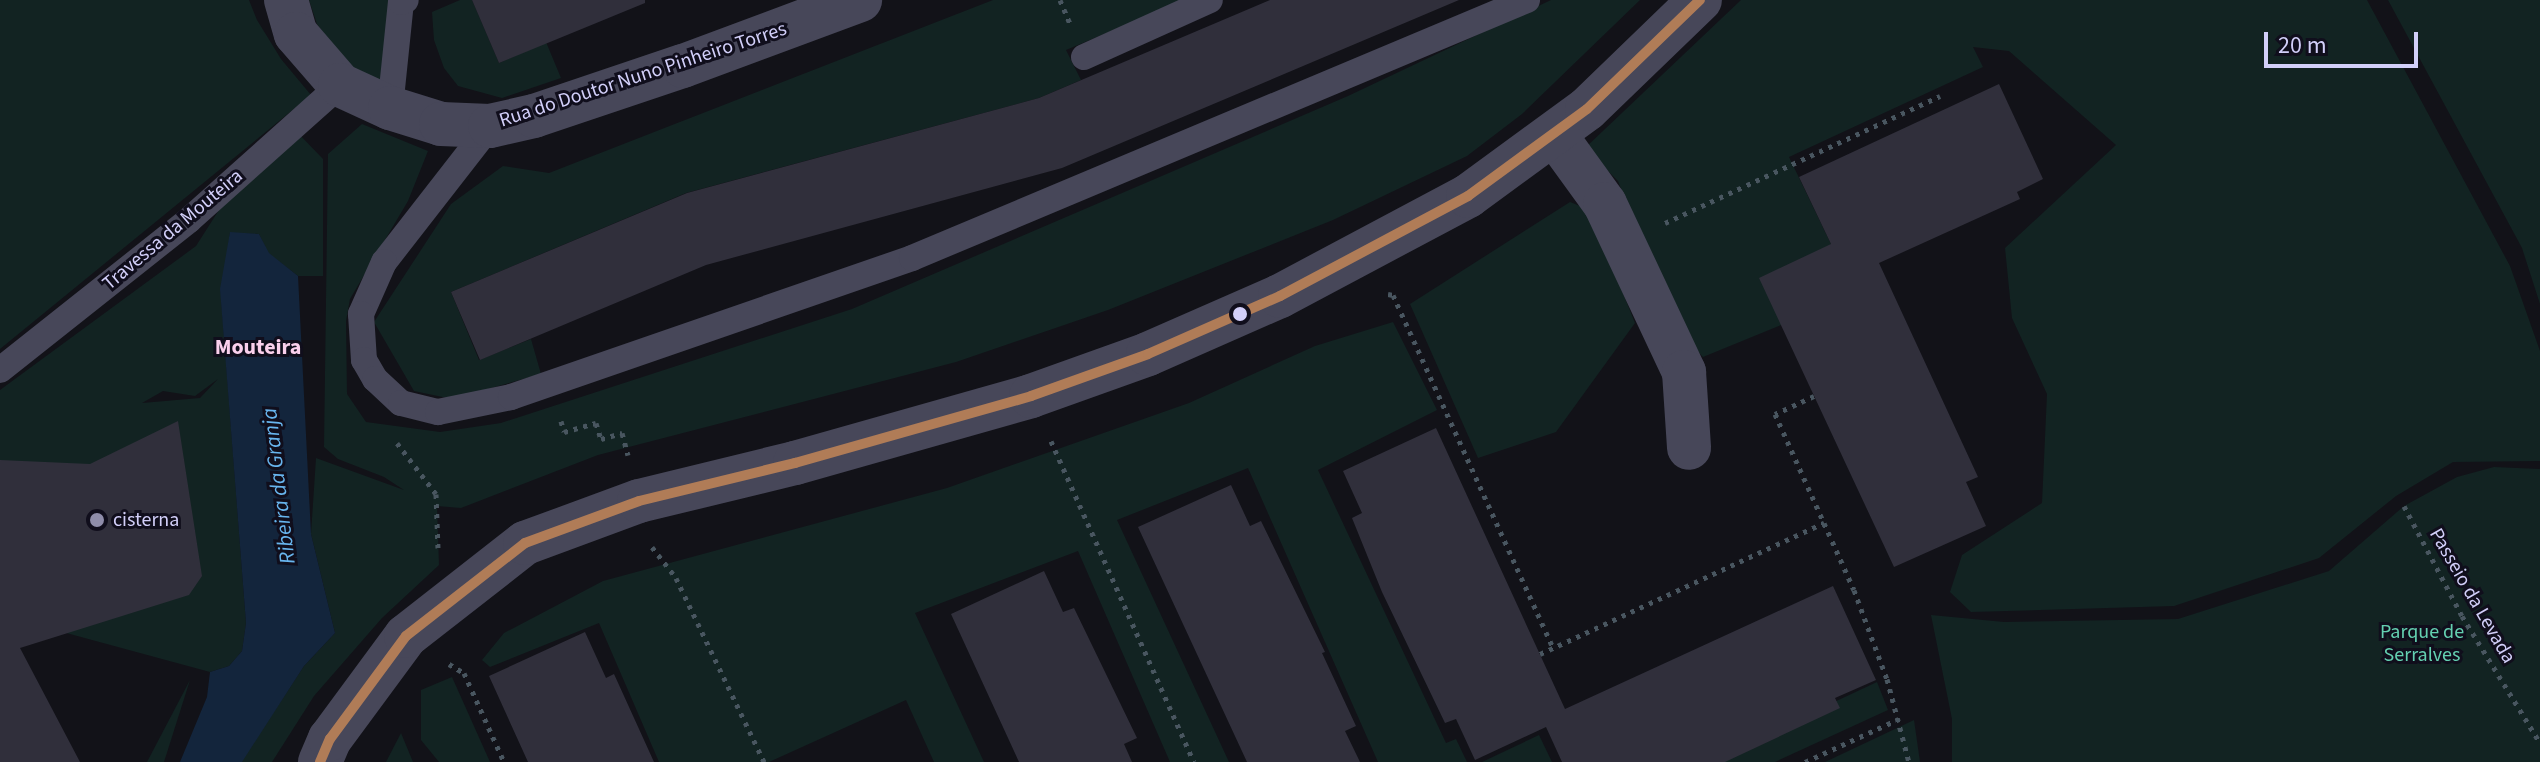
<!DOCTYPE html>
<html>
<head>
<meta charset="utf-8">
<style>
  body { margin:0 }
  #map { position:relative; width:2540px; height:762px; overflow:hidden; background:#121218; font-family:"Source Sans 3",sans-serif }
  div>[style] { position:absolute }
  .green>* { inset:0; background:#122322 }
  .water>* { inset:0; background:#13253c }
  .building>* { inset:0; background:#302f3b }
  .path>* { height:5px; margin-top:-2.5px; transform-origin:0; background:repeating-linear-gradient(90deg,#495660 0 4px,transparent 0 10px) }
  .lane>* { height:26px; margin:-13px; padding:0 13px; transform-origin:13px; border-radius:13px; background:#474759 }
  .street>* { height:44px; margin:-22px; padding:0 22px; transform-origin:22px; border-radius:22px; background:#474759 }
  .bus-1>* { height:10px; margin:-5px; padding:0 5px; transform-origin:5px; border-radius:5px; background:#b07c57 }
  .dots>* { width:22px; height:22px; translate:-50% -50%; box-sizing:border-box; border:4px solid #100e1c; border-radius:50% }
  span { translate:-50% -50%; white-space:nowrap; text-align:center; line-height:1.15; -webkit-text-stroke:6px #100e1c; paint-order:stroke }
  .street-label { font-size:20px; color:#d2cff9 }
  .poi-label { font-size:20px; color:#d2cff9 }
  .left { translate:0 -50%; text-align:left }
  .park-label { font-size:20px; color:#64d0b1 }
  .neighbourhood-label { font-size:22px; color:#fad0ec; font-weight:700 }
  .water-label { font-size:22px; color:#68b5ee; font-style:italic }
  .scale { position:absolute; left:2264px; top:32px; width:154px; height:36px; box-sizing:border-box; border:4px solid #d2cff9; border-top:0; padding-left:10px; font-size:24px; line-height:28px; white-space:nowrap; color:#d2cff9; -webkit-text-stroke:6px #100e1c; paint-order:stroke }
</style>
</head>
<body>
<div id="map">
  <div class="green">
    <div style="clip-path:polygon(0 0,249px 0,257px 20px,281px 59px,311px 95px,0 349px)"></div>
    <div style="clip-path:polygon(309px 0,389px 0,381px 88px,346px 66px,317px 24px)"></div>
    <div style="clip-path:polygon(460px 0,472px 0,499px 63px,546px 42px,561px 78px,502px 98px,458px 86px,444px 68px,434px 40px,432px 12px)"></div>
    <div style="clip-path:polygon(993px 0,1185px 0,1066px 50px,1081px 80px,1039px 98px,686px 193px,451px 292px,479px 360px,531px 339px,541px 374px,452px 399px,414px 391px,374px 322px,451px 204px,503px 166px,549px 173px)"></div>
    <div style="clip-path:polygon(1551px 0,1640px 0,1522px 114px,1467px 156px,1333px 220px,1108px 310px,956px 362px,598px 455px,461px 508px,437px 506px,439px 565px,382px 618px,314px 696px,272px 762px,241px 762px,304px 666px,335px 633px,311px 534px,316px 458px,404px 490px,384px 477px,338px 459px,324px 447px,328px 154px,362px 124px,428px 151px,408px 201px,350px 299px,346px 321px,347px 394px,366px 422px,440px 432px,501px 423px,852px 309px,1348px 96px)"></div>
    <div style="clip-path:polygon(1741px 0,2367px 0,2510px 266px,2540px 351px,2540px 461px,2453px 462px,2396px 496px,2319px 558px,2174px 606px,1971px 612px,1950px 592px,1962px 555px,2042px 503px,2047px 394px,2012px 318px,2005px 248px,2116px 145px,2009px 51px,1973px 47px,1983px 67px,1789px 157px,1831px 244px,1781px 325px,1703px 357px,1673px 325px,1618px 181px,1585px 148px)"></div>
    <div style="clip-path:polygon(2388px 0,2540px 0,2540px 304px,2522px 248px)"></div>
    <div style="clip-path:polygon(evenodd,296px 131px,323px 159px,323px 276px,298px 276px,268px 253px,259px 234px,230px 233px,221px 297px,246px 623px,242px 651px,229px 666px,210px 672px,0 615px,0 390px,196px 246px,233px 188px,296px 131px,218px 379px,200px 398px,142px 403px,163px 391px,195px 396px,218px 379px)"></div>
    <div style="clip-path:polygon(1570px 202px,1590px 210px,1635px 323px,1556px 432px,1478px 458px,1410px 304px)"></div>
    <div style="clip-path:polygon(1393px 322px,1437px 410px,1318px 470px,1446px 743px,1456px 739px,1467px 762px,1378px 762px,1248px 468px,1117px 520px,1229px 762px,1170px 762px,1078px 551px,915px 613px,984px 762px,934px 762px,906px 700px,769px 762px,659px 762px,599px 623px,490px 667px,482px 660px,504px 633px,603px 581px,947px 488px,1189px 403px,1315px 346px)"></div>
    <div style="clip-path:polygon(2494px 467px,2540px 469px,2540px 762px,1952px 762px,1952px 719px,1931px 615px,2004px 622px,2178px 619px,2329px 571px,2404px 506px,2457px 477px)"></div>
    <div style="clip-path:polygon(452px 677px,490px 762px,439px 762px,421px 740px,421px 690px)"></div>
    <div style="clip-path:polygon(190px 680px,164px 762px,147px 762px)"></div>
    <div style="clip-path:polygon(1877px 682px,1888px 710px,1775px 762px,1706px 762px)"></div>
    <div style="clip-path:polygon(1914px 720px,1920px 762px,1825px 762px)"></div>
    <div style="clip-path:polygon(401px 733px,413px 762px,386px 762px)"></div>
    <div style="clip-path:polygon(1539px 735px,1552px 762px,1482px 762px)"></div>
  </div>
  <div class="water">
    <div style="clip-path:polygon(230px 232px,259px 234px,269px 253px,298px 276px,311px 534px,335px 633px,304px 666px,242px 762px,180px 762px,207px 697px,210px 672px,229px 666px,242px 651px,246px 623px,220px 289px)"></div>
  </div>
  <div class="building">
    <div style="clip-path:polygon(472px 0,645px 0,645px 3px,499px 63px)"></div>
    <div style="clip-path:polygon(1270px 0,1459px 0,1062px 168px,706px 265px,480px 360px,451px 292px,687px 193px,1039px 98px)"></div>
    <div style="clip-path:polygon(1999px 84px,2043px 179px,2017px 192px,2020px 199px,1879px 263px,1978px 477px,1966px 482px,1986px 526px,1894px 567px,1759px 278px,1831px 244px,1799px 177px)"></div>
    <div style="clip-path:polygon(178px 421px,202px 576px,189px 595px,20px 648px,80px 762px,0 762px,0 460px,90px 464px)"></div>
    <div style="clip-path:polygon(1436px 428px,1565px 709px,1833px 586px,1876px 680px,1835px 698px,1840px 708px,1725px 762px,1562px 762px,1546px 727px,1475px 760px,1456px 719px,1445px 723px,1382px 592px,1352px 518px,1362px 513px,1343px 471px)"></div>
    <div style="clip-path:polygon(1231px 485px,1250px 526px,1261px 521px,1325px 652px,1322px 653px,1356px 726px,1345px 731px,1360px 762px,1247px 762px,1138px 527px)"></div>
    <div style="clip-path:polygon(1044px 571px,1063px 612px,1074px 608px,1137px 738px,1124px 744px,1132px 762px,1019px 762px,951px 614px)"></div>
    <div style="clip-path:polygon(585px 632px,606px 678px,614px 674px,654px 762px,528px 762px,489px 676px)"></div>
  </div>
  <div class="path">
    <div style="left:1060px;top:0;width:25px;rotate:67deg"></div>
    <div style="left:1665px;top:223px;width:303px;rotate:-24.8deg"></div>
    <div style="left:1388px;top:294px;width:5px;rotate:11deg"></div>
    <div style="left:1393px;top:295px;width:388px;rotate:65.6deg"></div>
    <div style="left:1814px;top:396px;width:43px;rotate:155.2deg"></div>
    <div style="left:1775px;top:414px;width:120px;rotate:65.8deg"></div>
    <div style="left:561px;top:421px;width:11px;rotate:75deg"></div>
    <div style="left:564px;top:432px;width:33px;rotate:-16deg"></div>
    <div style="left:596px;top:423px;width:17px;rotate:73deg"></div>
    <div style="left:601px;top:439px;width:22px;rotate:-16deg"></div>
    <div style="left:622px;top:433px;width:23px;rotate:75deg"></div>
    <div style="left:1051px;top:441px;width:351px;rotate:66deg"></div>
    <div style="left:397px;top:443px;width:64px;rotate:52.6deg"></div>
    <div style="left:436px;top:494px;width:54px;rotate:87.9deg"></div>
    <div style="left:2404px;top:506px;width:124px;rotate:62.2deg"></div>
    <div style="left:2462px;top:616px;width:149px;rotate:58.4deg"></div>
    <div style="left:652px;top:547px;width:39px;rotate:52deg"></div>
    <div style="left:676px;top:578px;width:204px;rotate:64.4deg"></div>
    <div style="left:1540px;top:654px;width:313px;rotate:-24.8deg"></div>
    <div style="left:1824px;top:523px;width:73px;rotate:65.9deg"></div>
    <div style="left:1854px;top:590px;width:95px;rotate:69.7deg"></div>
    <div style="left:1887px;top:679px;width:86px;rotate:75.2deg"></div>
    <div style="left:449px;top:664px;width:17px;rotate:31deg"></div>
    <div style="left:464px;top:673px;width:98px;rotate:65.8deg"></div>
    <div style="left:1805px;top:762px;width:103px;rotate:-24.6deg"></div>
  </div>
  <div class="lane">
    <div style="left:1084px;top:57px;width:138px;rotate:-24.3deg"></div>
    <div style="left:390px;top:108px;width:107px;rotate:-84.1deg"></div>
    <div style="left:401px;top:2px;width:5px;rotate:-22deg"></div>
    <div style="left:490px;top:126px;width:172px;rotate:127.9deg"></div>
    <div style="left:384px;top:262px;width:57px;rotate:113.9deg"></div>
    <div style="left:361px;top:314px;width:46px;rotate:86.3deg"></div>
    <div style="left:364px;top:360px;width:22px;rotate:60deg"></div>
    <div style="left:375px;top:379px;width:35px;rotate:43deg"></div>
    <div style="left:401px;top:403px;width:38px;rotate:14deg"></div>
    <div style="left:438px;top:412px;width:75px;rotate:-11.6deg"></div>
    <div style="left:511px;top:397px;width:424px;rotate:-19.1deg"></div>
    <div style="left:912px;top:258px;width:667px;rotate:-22.76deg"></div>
    <div style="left:0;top:370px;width:241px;rotate:-38.4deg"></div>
    <div style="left:189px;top:220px;width:203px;rotate:-41.8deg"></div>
  </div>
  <div class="street">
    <div style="left:286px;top:0;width:35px;rotate:74deg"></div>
    <div style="left:296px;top:34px;width:67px;rotate:49.2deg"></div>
    <div style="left:340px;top:85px;width:55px;rotate:24.7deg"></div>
    <div style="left:390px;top:108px;width:53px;rotate:17.4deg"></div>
    <div style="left:441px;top:124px;width:49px;rotate:2.3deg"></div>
    <div style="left:490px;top:126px;width:45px;rotate:-12.8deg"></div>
    <div style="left:534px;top:116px;width:157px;rotate:-18.6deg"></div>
    <div style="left:683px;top:66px;width:189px;rotate:-20.4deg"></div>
    <div style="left:1555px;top:135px;width:85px;rotate:54.1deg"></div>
    <div style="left:1605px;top:204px;width:186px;rotate:64.8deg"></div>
    <div style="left:1684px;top:372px;width:76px;rotate:86.2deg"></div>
    <div style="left:320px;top:762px;width:25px;rotate:-67deg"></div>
    <div style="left:330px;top:739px;width:128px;rotate:-53.6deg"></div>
    <div style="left:406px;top:636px;width:151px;rotate:-38deg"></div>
    <div style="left:525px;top:543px;width:121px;rotate:-20.2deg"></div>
    <div style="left:639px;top:501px;width:161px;rotate:-13.7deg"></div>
    <div style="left:795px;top:463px;width:245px;rotate:-15.8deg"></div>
    <div style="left:1031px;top:396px;width:124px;rotate:-19.7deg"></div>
    <div style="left:1148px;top:354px;width:144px;rotate:-23.7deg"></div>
    <div style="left:1280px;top:296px;width:213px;rotate:-28deg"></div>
    <div style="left:1468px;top:196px;width:147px;rotate:-36.2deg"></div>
    <div style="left:1587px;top:109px;width:157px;rotate:-44deg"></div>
  </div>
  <div class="bus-1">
    <div style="left:320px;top:762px;width:25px;rotate:-67deg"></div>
    <div style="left:330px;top:739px;width:128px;rotate:-53.6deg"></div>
    <div style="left:406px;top:636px;width:151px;rotate:-38deg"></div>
    <div style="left:525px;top:543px;width:121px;rotate:-20.2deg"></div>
    <div style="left:639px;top:501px;width:161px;rotate:-13.7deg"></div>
    <div style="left:795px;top:463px;width:245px;rotate:-15.8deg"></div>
    <div style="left:1031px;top:396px;width:124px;rotate:-19.7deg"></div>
    <div style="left:1148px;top:354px;width:144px;rotate:-23.7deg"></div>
    <div style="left:1280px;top:296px;width:213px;rotate:-28deg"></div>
    <div style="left:1468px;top:196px;width:147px;rotate:-36.2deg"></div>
    <div style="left:1587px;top:109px;width:157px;rotate:-44deg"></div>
  </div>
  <div class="dots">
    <div style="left:1240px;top:314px;background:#d2cff9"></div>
    <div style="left:97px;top:520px;background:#8f8daa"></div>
  </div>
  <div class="street-label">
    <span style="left:643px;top:75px;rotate:-18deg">Rua do Doutor Nuno Pinheiro Torres</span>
    <span style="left:173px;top:230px;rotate:-40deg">Travessa da Mouteira</span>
    <span style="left:2472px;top:596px;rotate:60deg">Passeio da Levada</span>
  </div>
  <div class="poi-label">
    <span class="left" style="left:113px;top:520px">cisterna</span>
  </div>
  <div class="park-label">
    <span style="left:2422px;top:644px">Parque de<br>Serralves</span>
  </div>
  <div class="neighbourhood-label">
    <span style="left:258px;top:348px">Mouteira</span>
  </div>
  <div class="water-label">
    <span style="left:279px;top:486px;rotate:-97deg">Ribeira da Granja</span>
  </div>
  <div class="scale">20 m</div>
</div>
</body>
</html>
